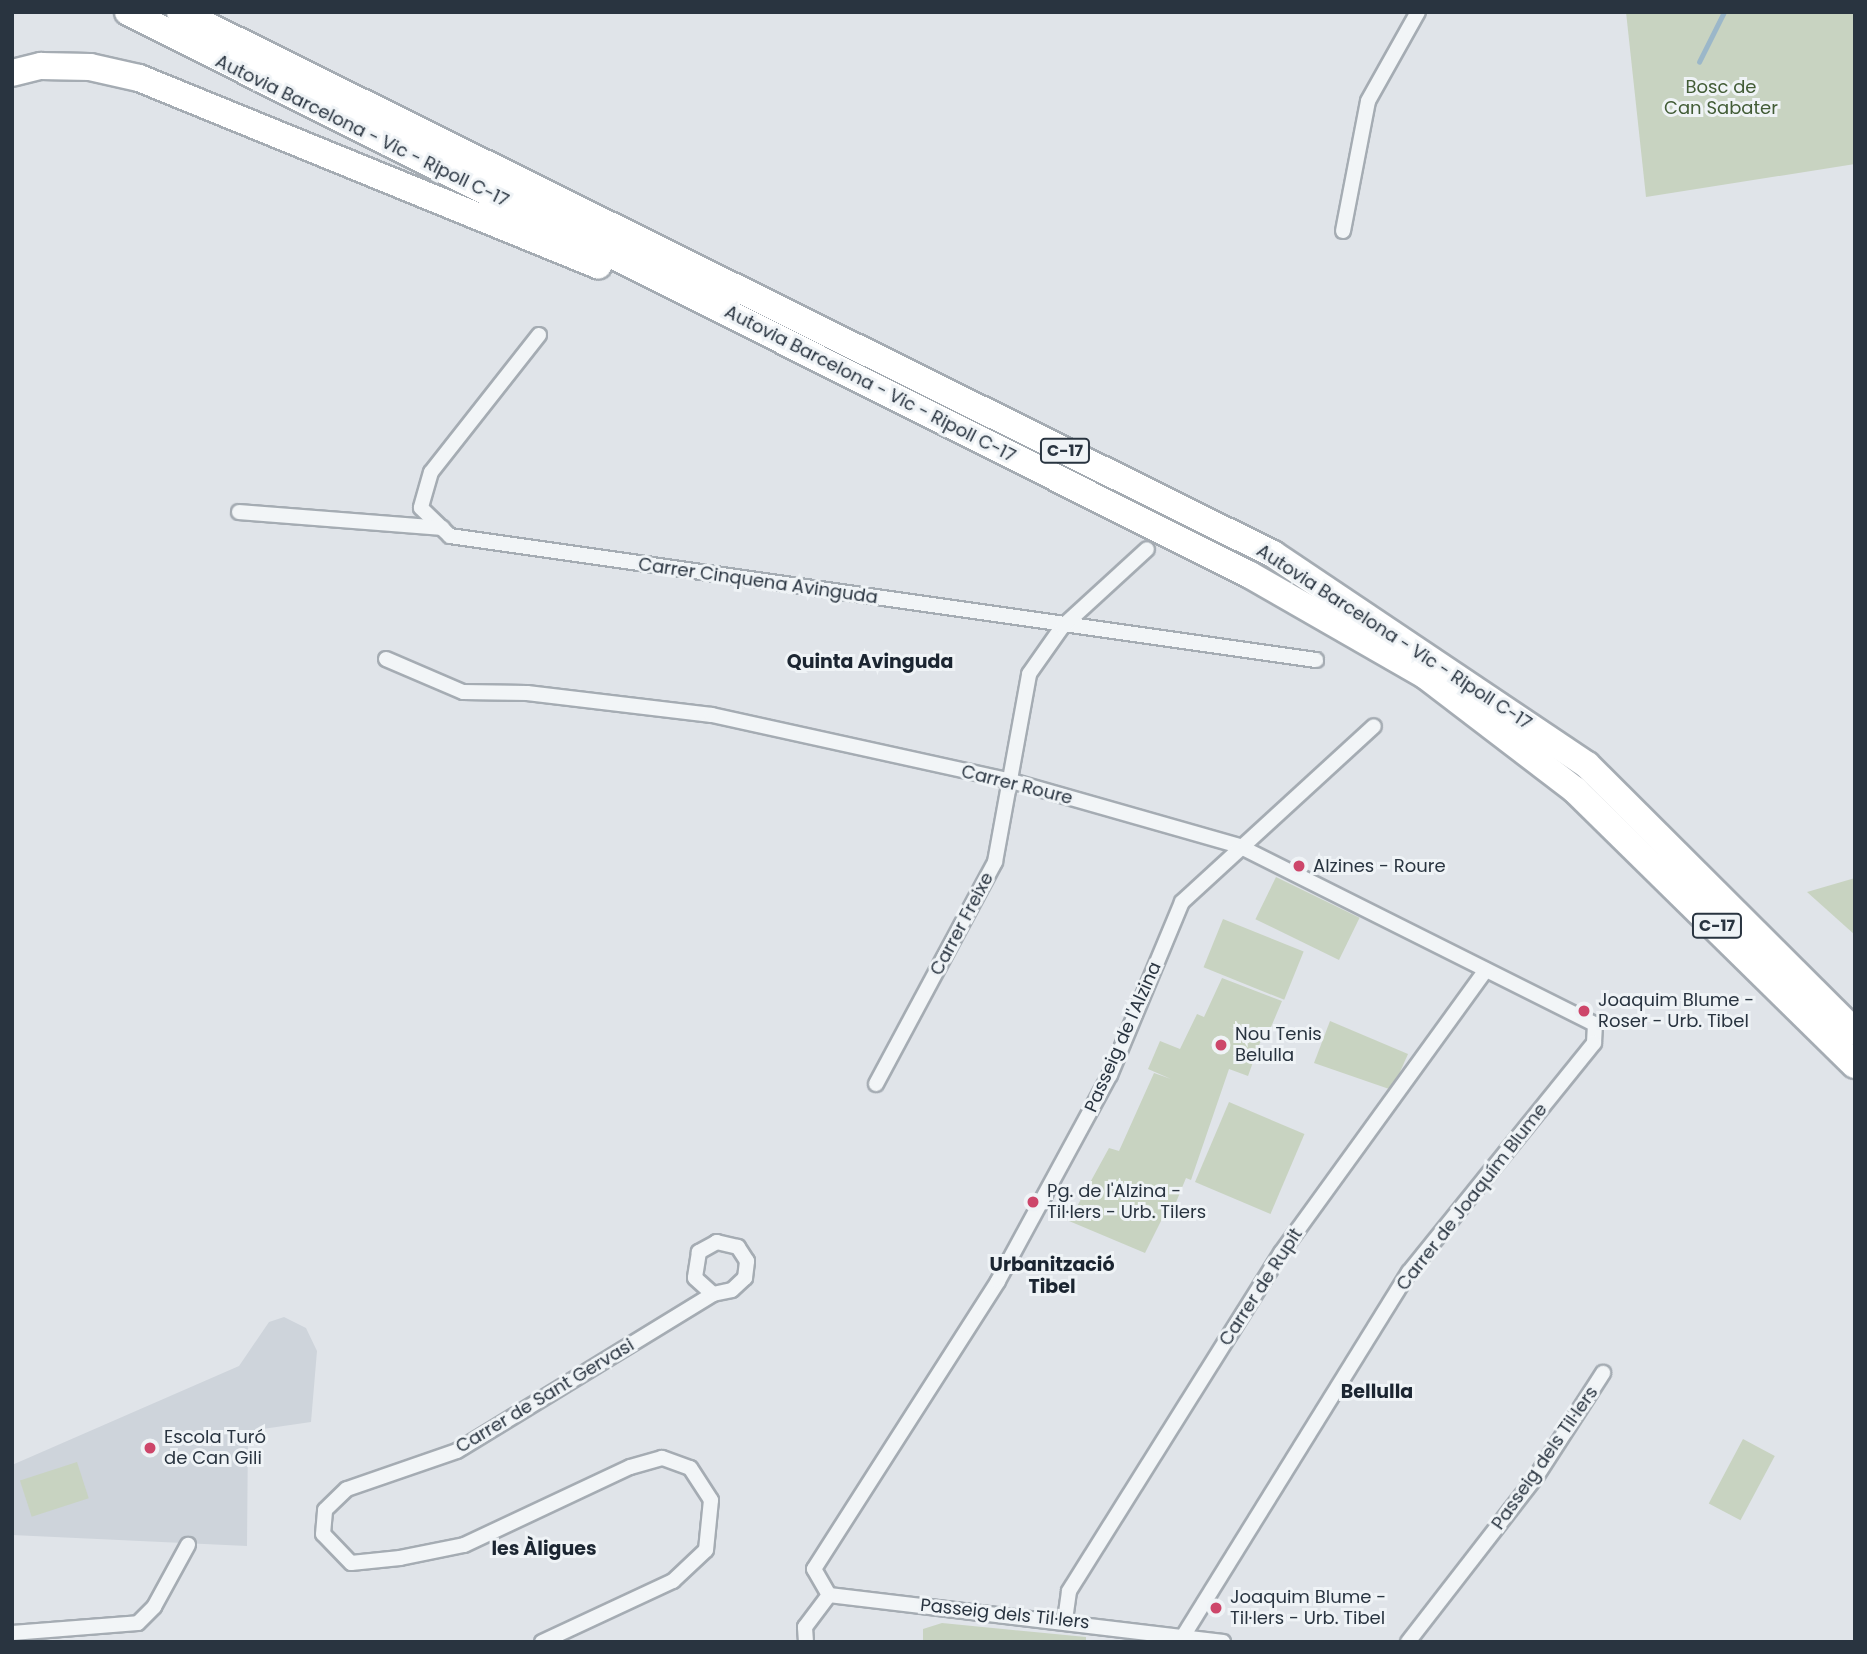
<!DOCTYPE html>
<html>
<head>
<meta charset="utf-8">
<style>
  body { margin:0 }
  #map { position:relative; width:1867px; height:1654px; overflow:hidden; background:#e0e4e9; font-family:Poppins,sans-serif }
  div>[style] { position:absolute }
  .built>* { inset:0; background:#ced4db }
  .green>* { inset:0; background:#c8d3c1; transform-origin:0 0 }
  .stream>* { height:4.5px; margin:-2.25px; padding:0 2.25px; transform-origin:2.25px; border-radius:2.25px; background:#9bb7c9 }
  .roads { filter:drop-shadow(2px 0 #a5acb3) drop-shadow(-2px 0 #a5acb3) drop-shadow(0 2px #a5acb3) drop-shadow(0 -2px #a5acb3) }
  .street>* { height:14px; margin:-7px; padding:0 7px; transform-origin:7px; border-radius:7px; background:#f2f5f7 }
  .highway>* { height:26px; margin:-13px; padding:0 13px; transform-origin:13px; border-radius:13px; background:#fff }
  .dots>* { width:19px; height:19px; translate:-50% -50%; box-sizing:border-box; border:4px solid #eff3f6; border-radius:50% }
  span { translate:-50% -50%; white-space:nowrap; text-align:center; line-height:1.15; -webkit-text-stroke:6px #eff3f6; paint-order:stroke }
  .shield-label span { padding:2px 5px; background:#eff3f6; border:2px solid; border-radius:5px; -webkit-text-stroke-width:0 }
  .shield-label { font-size:16px; color:#293440; font-weight:700 }
  .park-label { font-size:18px; color:#425c36 }
  .street-label { font-size:18px; color:#293440 }
  .poi-label { font-size:18px; color:#293440 }
  .left { translate:0 -50%; text-align:left }
  .neighbourhood-label { font-size:19px; color:#1b2531; font-weight:700 }
  .frame { position:absolute; inset:0; border:14px solid #293440; pointer-events:none }
</style>
</head>
<body>
<div id="map">
  <div class="built">
    <div style="clip-path:polygon(284px 1317px,306px 1328px,317px 1351px,311px 1422px,248px 1431px,247px 1546px,12px 1535px,12px 1465px,239px 1366px,269px 1322px)"></div>
  </div>
  <div class="green">
    <div style="clip-path:polygon(1626px 12px,1855px 12px,1855px 164px,1646px 197px)"></div>
    <div style="left:1276px;top:877px;width:93px;height:47px;rotate:26deg"></div>
    <div style="clip-path:polygon(1855px 878px,1855px 935px,1807px 892px)"></div>
    <div style="left:1223px;top:919px;width:87px;height:52px;rotate:22deg"></div>
    <div style="clip-path:polygon(1222px 978px,1282px 1001px,1266px 1039px,1229px 1027px,1261px 1040px,1248px 1076px,1229px 1069px,1191px 1180px,1186px 1178px,1170px 1217px,1164px 1215px,1145px 1253px,1069px 1221px,1109px 1148px,1119px 1151px,1154px 1073px,1171px 1079px,1148px 1069px,1160px 1041px,1180px 1049px,1197px 1014px,1204px 1017px)"></div>
    <div style="clip-path:polygon(1330px 1021px,1408px 1054px,1392px 1090px,1314px 1063px)"></div>
    <div style="left:1229px;top:1102px;width:82px;height:87px;rotate:23deg"></div>
    <div style="left:1743px;top:1439px;width:36px;height:73px;rotate:28deg"></div>
    <div style="left:77px;top:1462px;width:38px;height:60px;rotate:72deg"></div>
    <div style="clip-path:polygon(942px 1623px,1086px 1637px,1086px 1642px,923px 1642px,923px 1629px)"></div>
  </div>
  <div class="stream">
    <div style="left:1699px;top:62px;width:56px;rotate:-63.4deg"></div>
  </div>
  <div class="roads">
    <div class="street">
      <div style="left:1343px;top:231px;width:132px;rotate:-79.1deg"></div>
      <div style="left:1368px;top:101px;width:102px;rotate:-60.7deg"></div>
      <div style="left:539px;top:335px;width:174px;rotate:128.2deg"></div>
      <div style="left:431px;top:472px;width:37px;rotate:106deg"></div>
      <div style="left:421px;top:508px;width:40px;rotate:44deg"></div>
      <div style="left:450px;top:536px;width:875px;rotate:8.15deg"></div>
      <div style="left:239px;top:512px;width:204px;rotate:4.5deg"></div>
      <div style="left:386px;top:659px;width:84px;rotate:23.2deg"></div>
      <div style="left:463px;top:692px;width:64px;rotate:0.9deg"></div>
      <div style="left:527px;top:693px;width:186px;rotate:6.8deg"></div>
      <div style="left:712px;top:715px;width:306px;rotate:12.4deg"></div>
      <div style="left:1011px;top:781px;width:237px;rotate:15.9deg"></div>
      <div style="left:1239px;top:846px;width:398px;rotate:26.6deg"></div>
      <div style="left:1595px;top:1024px;width:19px;rotate:93deg"></div>
      <div style="left:1594px;top:1043px;width:294px;rotate:128.9deg"></div>
      <div style="left:1409px;top:1272px;width:435px;rotate:121.8deg"></div>
      <div style="left:876px;top:1084px;width:252px;rotate:-61.8deg"></div>
      <div style="left:995px;top:862px;width:191px;rotate:-79.7deg"></div>
      <div style="left:1029px;top:674px;width:57px;rotate:-54.9deg"></div>
      <div style="left:1062px;top:627px;width:115px;rotate:-42.5deg"></div>
      <div style="left:829px;top:1595px;width:30px;rotate:-120deg"></div>
      <div style="left:814px;top:1569px;width:342px;rotate:-57.4deg"></div>
      <div style="left:998px;top:1281px;width:234px;rotate:-61.5deg"></div>
      <div style="left:1110px;top:1075px;width:187px;rotate:-67.4deg"></div>
      <div style="left:1182px;top:902px;width:260px;rotate:-42.5deg"></div>
      <div style="left:829px;top:1595px;width:397px;rotate:6.8deg"></div>
      <div style="left:1065px;top:1620px;width:29px;rotate:-82deg"></div>
      <div style="left:1069px;top:1591px;width:399px;rotate:-57.9deg"></div>
      <div style="left:1281px;top:1253px;width:349px;rotate:-54.1deg"></div>
      <div style="left:12px;top:1633px;width:126px;rotate:-4.5deg"></div>
      <div style="left:138px;top:1623px;width:23px;rotate:-45deg"></div>
      <div style="left:154px;top:1607px;width:71px;rotate:-61.3deg"></div>
      <div style="left:542px;top:1642px;width:145px;rotate:-25deg"></div>
      <div style="left:673px;top:1581px;width:45px;rotate:-43.2deg"></div>
      <div style="left:706px;top:1550px;width:50px;rotate:-84.3deg"></div>
      <div style="left:711px;top:1500px;width:38px;rotate:-123deg"></div>
      <div style="left:690px;top:1468px;width:30px;rotate:-160deg"></div>
      <div style="left:662px;top:1458px;width:33px;rotate:164deg"></div>
      <div style="left:630px;top:1467px;width:183px;rotate:154.8deg"></div>
      <div style="left:464px;top:1545px;width:65px;rotate:168.5deg"></div>
      <div style="left:400px;top:1558px;width:49px;rotate:174.2deg"></div>
      <div style="left:351px;top:1563px;width:40px;rotate:-134deg"></div>
      <div style="left:323px;top:1534px;width:24px;rotate:-85deg"></div>
      <div style="left:325px;top:1510px;width:30px;rotate:-44deg"></div>
      <div style="left:347px;top:1489px;width:116px;rotate:-19.1deg"></div>
      <div style="left:457px;top:1451px;width:300px;rotate:-31.5deg"></div>
      <div style="left:713px;top:1294px;width:19px;rotate:-12deg"></div>
      <div style="left:732px;top:1290px;width:18px;rotate:-43deg"></div>
      <div style="left:745px;top:1278px;width:17px;rotate:-83deg"></div>
      <div style="left:747px;top:1261px;width:17px;rotate:-123deg"></div>
      <div style="left:738px;top:1247px;width:22px;rotate:-167deg"></div>
      <div style="left:717px;top:1242px;width:21px;rotate:151deg"></div>
      <div style="left:699px;top:1252px;width:26px;rotate:99deg"></div>
      <div style="left:695px;top:1278px;width:24px;rotate:42deg"></div>
      <div style="left:806px;top:1642px;width:15px;rotate:-94deg"></div>
      <div style="left:805px;top:1627px;width:40px;rotate:-53deg"></div>
      <div style="left:1408px;top:1642px;width:209px;rotate:-52.2deg"></div>
      <div style="left:1536px;top:1477px;width:124px;rotate:-57.2deg"></div>
    </div>
    <div class="highway">
      <div style="left:128px;top:12px;width:1255px;rotate:26.65deg"></div>
      <div style="left:1250px;top:575px;width:203px;rotate:29.8deg"></div>
      <div style="left:1426px;top:676px;width:188px;rotate:37.4deg"></div>
      <div style="left:1575px;top:790px;width:392px;rotate:44.5deg"></div>
      <div style="left:180px;top:12px;width:1220px;rotate:26.38deg"></div>
      <div style="left:1273px;top:554px;width:378px;rotate:33.9deg"></div>
      <div style="left:1587px;top:765px;width:378px;rotate:44.9deg"></div>
      <div style="left:12px;top:73px;width:30px;rotate:-14deg"></div>
      <div style="left:41px;top:66px;width:49px;rotate:1.2deg"></div>
      <div style="left:90px;top:67px;width:50px;rotate:12.7deg"></div>
      <div style="left:139px;top:78px;width:496px;rotate:22.2deg"></div>
    </div>
  </div>
  <div class="dots">
    <div style="left:1299px;top:866px;background:#cd466a"></div>
    <div style="left:1584px;top:1011px;background:#cd466a"></div>
    <div style="left:1221px;top:1045px;background:#cd466a"></div>
    <div style="left:1033px;top:1202px;background:#cd466a"></div>
    <div style="left:150px;top:1448px;background:#cd466a"></div>
    <div style="left:1216px;top:1608px;background:#cd466a"></div>
  </div>
  <div class="shield-label">
    <span style="left:1065px;top:451px">C-17</span>
    <span style="left:1717px;top:926px">C-17</span>
  </div>
  <div class="park-label">
    <span style="left:1721px;top:98px">Bosc de<br>Can Sabater</span>
  </div>
  <div class="street-label">
    <span style="left:362px;top:131px;rotate:26deg">Autovia Barcelona - Vic - Ripoll C-17</span>
    <span style="left:870px;top:384px;rotate:27deg">Autovia Barcelona - Vic - Ripoll C-17</span>
    <span style="left:758px;top:581px;rotate:8deg">Carrer Cinquena Avinguda</span>
    <span style="left:1394px;top:637px;rotate:33deg">Autovia Barcelona - Vic - Ripoll C-17</span>
    <span style="left:1017px;top:785px;rotate:14deg">Carrer Roure</span>
    <span style="left:962px;top:924px;rotate:-62deg">Carrer Freixe</span>
    <span style="left:1123px;top:1037px;rotate:-66deg">Passeig de l'Alzina</span>
    <span style="left:1472px;top:1197px;rotate:-52deg">Carrer de Joaquím Blume</span>
    <span style="left:1261px;top:1287px;rotate:-57deg">Carrer de Rupit</span>
    <span style="left:545px;top:1396px;rotate:-31deg">Carrer de Sant Gervasi</span>
    <span style="left:1545px;top:1458px;rotate:-55deg">Passeig dels Til·lers</span>
    <span style="left:1005px;top:1614px;rotate:6deg">Passeig dels Til·lers</span>
  </div>
  <div class="poi-label">
    <span class="left" style="left:1313px;top:866px">Alzines - Roure</span>
    <span class="left" style="left:1598px;top:1011px">Joaquim Blume -<br>Roser - Urb. Tibel</span>
    <span class="left" style="left:1235px;top:1045px">Nou Tenis<br>Belulla</span>
    <span class="left" style="left:1047px;top:1202px">Pg. de l'Alzina -<br>Til·lers - Urb. Tilers</span>
    <span class="left" style="left:164px;top:1448px">Escola Turó<br>de Can Gili</span>
    <span class="left" style="left:1230px;top:1608px">Joaquim Blume -<br>Til·lers - Urb. Tibel</span>
  </div>
  <div class="neighbourhood-label">
    <span style="left:870px;top:662px">Quinta Avinguda</span>
    <span style="left:1052px;top:1276px">Urbanització<br>Tibel</span>
    <span style="left:1377px;top:1392px">Bellulla</span>
    <span style="left:544px;top:1549px">les Àligues</span>
  </div>
  <div class="frame"></div>
</div>
</body>
</html>
